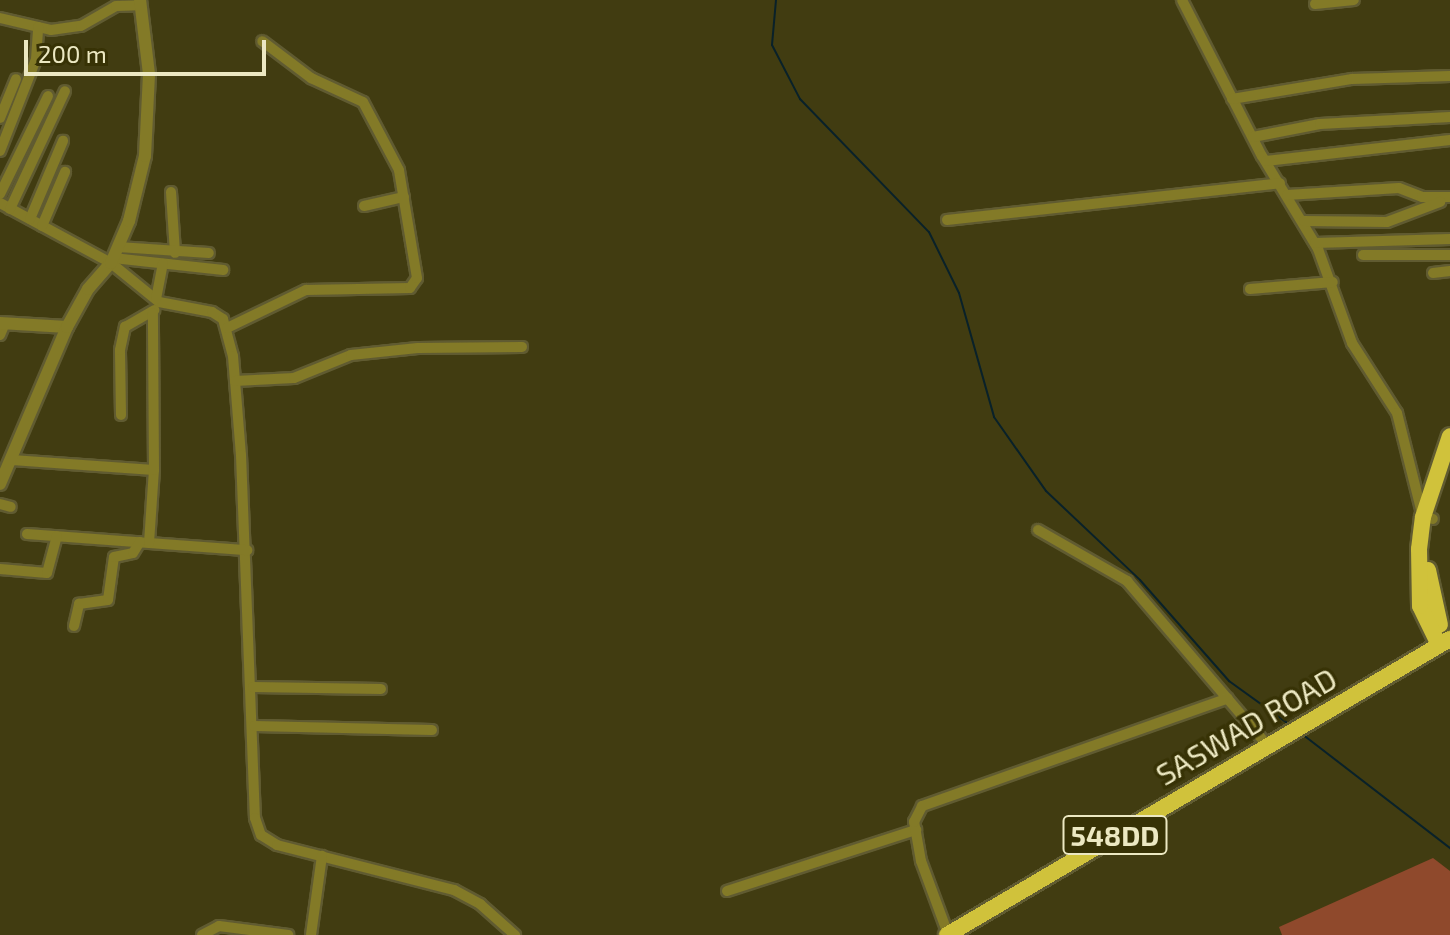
<!DOCTYPE html>
<html>
<head>
<meta charset="utf-8">
<style>
  body { margin:0 }
  #map { position:relative; width:1450px; height:935px; overflow:hidden; background:#413c11; font-family:"Exo 2",sans-serif }
  div>[style] { position:absolute }
  .green>* { inset:0; background:#8f492c }
  .stream>* { height:2px; margin:-1px; padding:0 1px; transform-origin:1px; border-radius:1px; background:#092129 }
  .roads { filter:drop-shadow(2px 0 #605b31) drop-shadow(-2px 0 #605b31) drop-shadow(0 2px #605b31) drop-shadow(0 -2px #605b31) }
  .minor>* { height:10px; margin:-5px; padding:0 5px; transform-origin:5px; border-radius:5px; background:#837a27 }
  .tertiary>* { height:12px; margin:-6px; padding:0 6px; transform-origin:6px; border-radius:6px; background:#837a27 }
  .trunk>* { height:16px; margin:-8px; padding:0 8px; transform-origin:8px; border-radius:8px; background:#d0c23b }
  span { translate:-50% -50%; white-space:nowrap; text-align:center; line-height:1.15; -webkit-text-stroke:7px #373205; paint-order:stroke }
  .shield-label span { padding:2px 6px; background:#373205; border:2px solid; border-radius:6px; -webkit-text-stroke-width:0 }
  .shield-label { font-size:28px; color:#ece8c2; font-weight:700 }
  .street-label { font-size:30px; color:#ece8c2 }
  .scale { position:absolute; left:24px; top:40px; width:242px; height:36px; box-sizing:border-box; border:4px solid #ece8c2; border-top:0; padding-left:10px; font-size:24px; line-height:28px; white-space:nowrap; color:#ece8c2; -webkit-text-stroke:6px #373205; paint-order:stroke }
</style>
</head>
<body>
<div id="map">
  <div class="green">
    <div style="clip-path:polygon(1433px 858px,1450px 871px,1450px 935px,1282px 935px,1279px 927px)"></div>
  </div>
  <div class="stream">
    <div style="left:776px;top:0;width:45px;rotate:95.1deg"></div>
    <div style="left:772px;top:45px;width:61px;rotate:62.6deg"></div>
    <div style="left:800px;top:99px;width:185px;rotate:45.9deg"></div>
    <div style="left:929px;top:232px;width:68px;rotate:63.8deg"></div>
    <div style="left:959px;top:293px;width:129px;rotate:74.2deg"></div>
    <div style="left:994px;top:417px;width:90px;rotate:54.9deg"></div>
    <div style="left:1046px;top:491px;width:129px;rotate:43.4deg"></div>
    <div style="left:1140px;top:580px;width:135px;rotate:48.6deg"></div>
    <div style="left:1229px;top:681px;width:75px;rotate:35.8deg"></div>
    <div style="left:1302px;top:734px;width:187px;rotate:37.6deg"></div>
  </div>
  <div class="roads">
    <div class="minor">
      <div style="left:1182px;top:0;width:175px;rotate:62.9deg"></div>
      <div style="left:1262px;top:156px;width:109px;rotate:58.9deg"></div>
      <div style="left:1318px;top:249px;width:100px;rotate:70.1deg"></div>
      <div style="left:1352px;top:343px;width:83px;rotate:57.3deg"></div>
      <div style="left:1397px;top:413px;width:107px;rotate:76deg"></div>
      <div style="left:1423px;top:517px;width:10px;rotate:11deg"></div>
      <div style="left:1315px;top:4px;width:39px;rotate:-6deg"></div>
      <div style="left:0;top:18px;width:52px;rotate:13.2deg"></div>
      <div style="left:51px;top:30px;width:30px;rotate:-8deg"></div>
      <div style="left:81px;top:26px;width:40px;rotate:-29.7deg"></div>
      <div style="left:116px;top:6px;width:24px;rotate:-2deg"></div>
      <div style="left:1232px;top:99px;width:122px;rotate:-9.5deg"></div>
      <div style="left:1352px;top:79px;width:98px;rotate:-1.8deg"></div>
      <div style="left:0;top:118px;width:42px;rotate:-67.7deg"></div>
      <div style="left:1253px;top:137px;width:68px;rotate:-11deg"></div>
      <div style="left:1320px;top:124px;width:130px;rotate:-3.1deg"></div>
      <div style="left:0;top:151px;width:99px;rotate:-68.6deg"></div>
      <div style="left:36px;top:59px;width:32px;rotate:-86deg"></div>
      <div style="left:1266px;top:161px;width:185px;rotate:-6.5deg"></div>
      <div style="left:171px;top:192px;width:61px;rotate:86.2deg"></div>
      <div style="left:0;top:194px;width:109px;rotate:-63.9deg"></div>
      <div style="left:1287px;top:195px;width:112px;rotate:-3.6deg"></div>
      <div style="left:1399px;top:188px;width:25px;rotate:21deg"></div>
      <div style="left:1422px;top:197px;width:28px"></div>
      <div style="left:0;top:203px;width:126px;rotate:28.4deg"></div>
      <div style="left:111px;top:263px;width:62px;rotate:39.1deg"></div>
      <div style="left:159px;top:302px;width:54px;rotate:10.7deg"></div>
      <div style="left:212px;top:312px;width:13px;rotate:32deg"></div>
      <div style="left:223px;top:319px;width:38px;rotate:75deg"></div>
      <div style="left:233px;top:356px;width:99px;rotate:85.4deg"></div>
      <div style="left:241px;top:455px;width:363px;rotate:87.8deg"></div>
      <div style="left:255px;top:818px;width:18px;rotate:71deg"></div>
      <div style="left:261px;top:835px;width:19px;rotate:32deg"></div>
      <div style="left:277px;top:845px;width:183px;rotate:14.3deg"></div>
      <div style="left:454px;top:890px;width:30px;rotate:28deg"></div>
      <div style="left:480px;top:904px;width:47px;rotate:41.5deg"></div>
      <div style="left:364px;top:206px;width:41px;rotate:-12.7deg"></div>
      <div style="left:10px;top:209px;width:130px;rotate:-65deg"></div>
      <div style="left:30px;top:219px;width:85px;rotate:-67.1deg"></div>
      <div style="left:947px;top:220px;width:335px;rotate:-6.3deg"></div>
      <div style="left:1304px;top:221px;width:83px;rotate:0.7deg"></div>
      <div style="left:1387px;top:222px;width:57px;rotate:-20.7deg"></div>
      <div style="left:42px;top:226px;width:59px;rotate:-66.9deg"></div>
      <div style="left:1315px;top:243px;width:135px;rotate:-1.7deg"></div>
      <div style="left:118px;top:247px;width:91px;rotate:3.8deg"></div>
      <div style="left:1363px;top:255px;width:87px"></div>
      <div style="left:113px;top:258px;width:111px;rotate:6.2deg"></div>
      <div style="left:1433px;top:273px;width:17px;rotate:-7deg"></div>
      <div style="left:1250px;top:289px;width:83px;rotate:-4.8deg"></div>
      <div style="left:156px;top:299px;width:36px;rotate:-79deg"></div>
      <div style="left:227px;top:328px;width:88px;rotate:-25.7deg"></div>
      <div style="left:306px;top:290px;width:104px;rotate:-1.1deg"></div>
      <div style="left:410px;top:288px;width:12px;rotate:-55deg"></div>
      <div style="left:417px;top:278px;width:109px;rotate:-99.5deg"></div>
      <div style="left:399px;top:170px;width:77px;rotate:-117.9deg"></div>
      <div style="left:363px;top:102px;width:57px;rotate:-155.2deg"></div>
      <div style="left:311px;top:78px;width:61px;rotate:-142.9deg"></div>
      <div style="left:0;top:335px;width:13px;rotate:-67deg"></div>
      <div style="left:235px;top:381px;width:59px;rotate:-2.9deg"></div>
      <div style="left:294px;top:378px;width:61px;rotate:-22deg"></div>
      <div style="left:351px;top:355px;width:67px;rotate:-6deg"></div>
      <div style="left:418px;top:348px;width:104px;rotate:-0.6deg"></div>
      <div style="left:121px;top:415px;width:65px;rotate:-90.9deg"></div>
      <div style="left:120px;top:350px;width:24px;rotate:-78deg"></div>
      <div style="left:125px;top:327px;width:34px;rotate:-30deg"></div>
      <div style="left:12px;top:460px;width:142px;rotate:4deg"></div>
      <div style="left:0;top:504px;width:11px;rotate:15deg"></div>
      <div style="left:1038px;top:530px;width:103px;rotate:29.8deg"></div>
      <div style="left:1127px;top:581px;width:216px;rotate:49.5deg"></div>
      <div style="left:27px;top:534px;width:221px;rotate:4.2deg"></div>
      <div style="left:149px;top:543px;width:73px;rotate:-86.1deg"></div>
      <div style="left:154px;top:470px;width:157px;rotate:-90.4deg"></div>
      <div style="left:0;top:569px;width:47px;rotate:4.9deg"></div>
      <div style="left:47px;top:573px;width:38px;rotate:-75deg"></div>
      <div style="left:74px;top:626px;width:23px;rotate:-77deg"></div>
      <div style="left:79px;top:604px;width:29px;rotate:-8deg"></div>
      <div style="left:108px;top:600px;width:43px;rotate:-82.1deg"></div>
      <div style="left:114px;top:557px;width:19px;rotate:-12deg"></div>
      <div style="left:133px;top:553px;width:13px;rotate:-58deg"></div>
      <div style="left:253px;top:687px;width:128px;rotate:0.9deg"></div>
      <div style="left:254px;top:726px;width:178px;rotate:1.3deg"></div>
      <div style="left:727px;top:891px;width:199px;rotate:-17.9deg"></div>
      <div style="left:948px;top:934px;width:78px;rotate:-110.3deg"></div>
      <div style="left:921px;top:861px;width:40px;rotate:-100deg"></div>
      <div style="left:914px;top:822px;width:18px;rotate:-63deg"></div>
      <div style="left:922px;top:806px;width:324px;rotate:-19.4deg"></div>
      <div style="left:202px;top:935px;width:19px;rotate:-28deg"></div>
      <div style="left:219px;top:926px;width:70px;rotate:7.4deg"></div>
      <div style="left:311px;top:935px;width:80px;rotate:-82.1deg"></div>
    </div>
    <div class="tertiary">
      <div style="left:0;top:323px;width:67px;rotate:3.4deg"></div>
      <div style="left:0;top:484px;width:171px;rotate:-66.9deg"></div>
      <div style="left:67px;top:327px;width:43px;rotate:-61.1deg"></div>
      <div style="left:88px;top:289px;width:35px;rotate:-49deg"></div>
      <div style="left:111px;top:263px;width:46px;rotate:-66.8deg"></div>
      <div style="left:129px;top:221px;width:67px;rotate:-76.2deg"></div>
      <div style="left:145px;top:156px;width:82px;rotate:-87.2deg"></div>
      <div style="left:149px;top:74px;width:75px;rotate:-96.9deg"></div>
    </div>
    <div class="trunk">
      <div style="left:1428px;top:570px;width:56px;rotate:77.7deg"></div>
      <div style="left:1439px;top:645px;width:43px;rotate:-116deg"></div>
      <div style="left:1420px;top:606px;width:57px;rotate:-91deg"></div>
      <div style="left:1419px;top:549px;width:32px;rotate:-83deg"></div>
      <div style="left:1423px;top:517px;width:85px;rotate:-71.6deg"></div>
      <div style="left:947px;top:935px;width:584px;rotate:-30.48deg"></div>
    </div>
  </div>
  <div class="shield-label">
    <span style="left:1115px;top:835px">548DD</span>
  </div>
  <div class="street-label">
    <span style="left:1246px;top:726px;rotate:-30deg">SASWAD ROAD</span>
  </div>
  <div class="scale">200 m</div>
</div>
</body>
</html>
